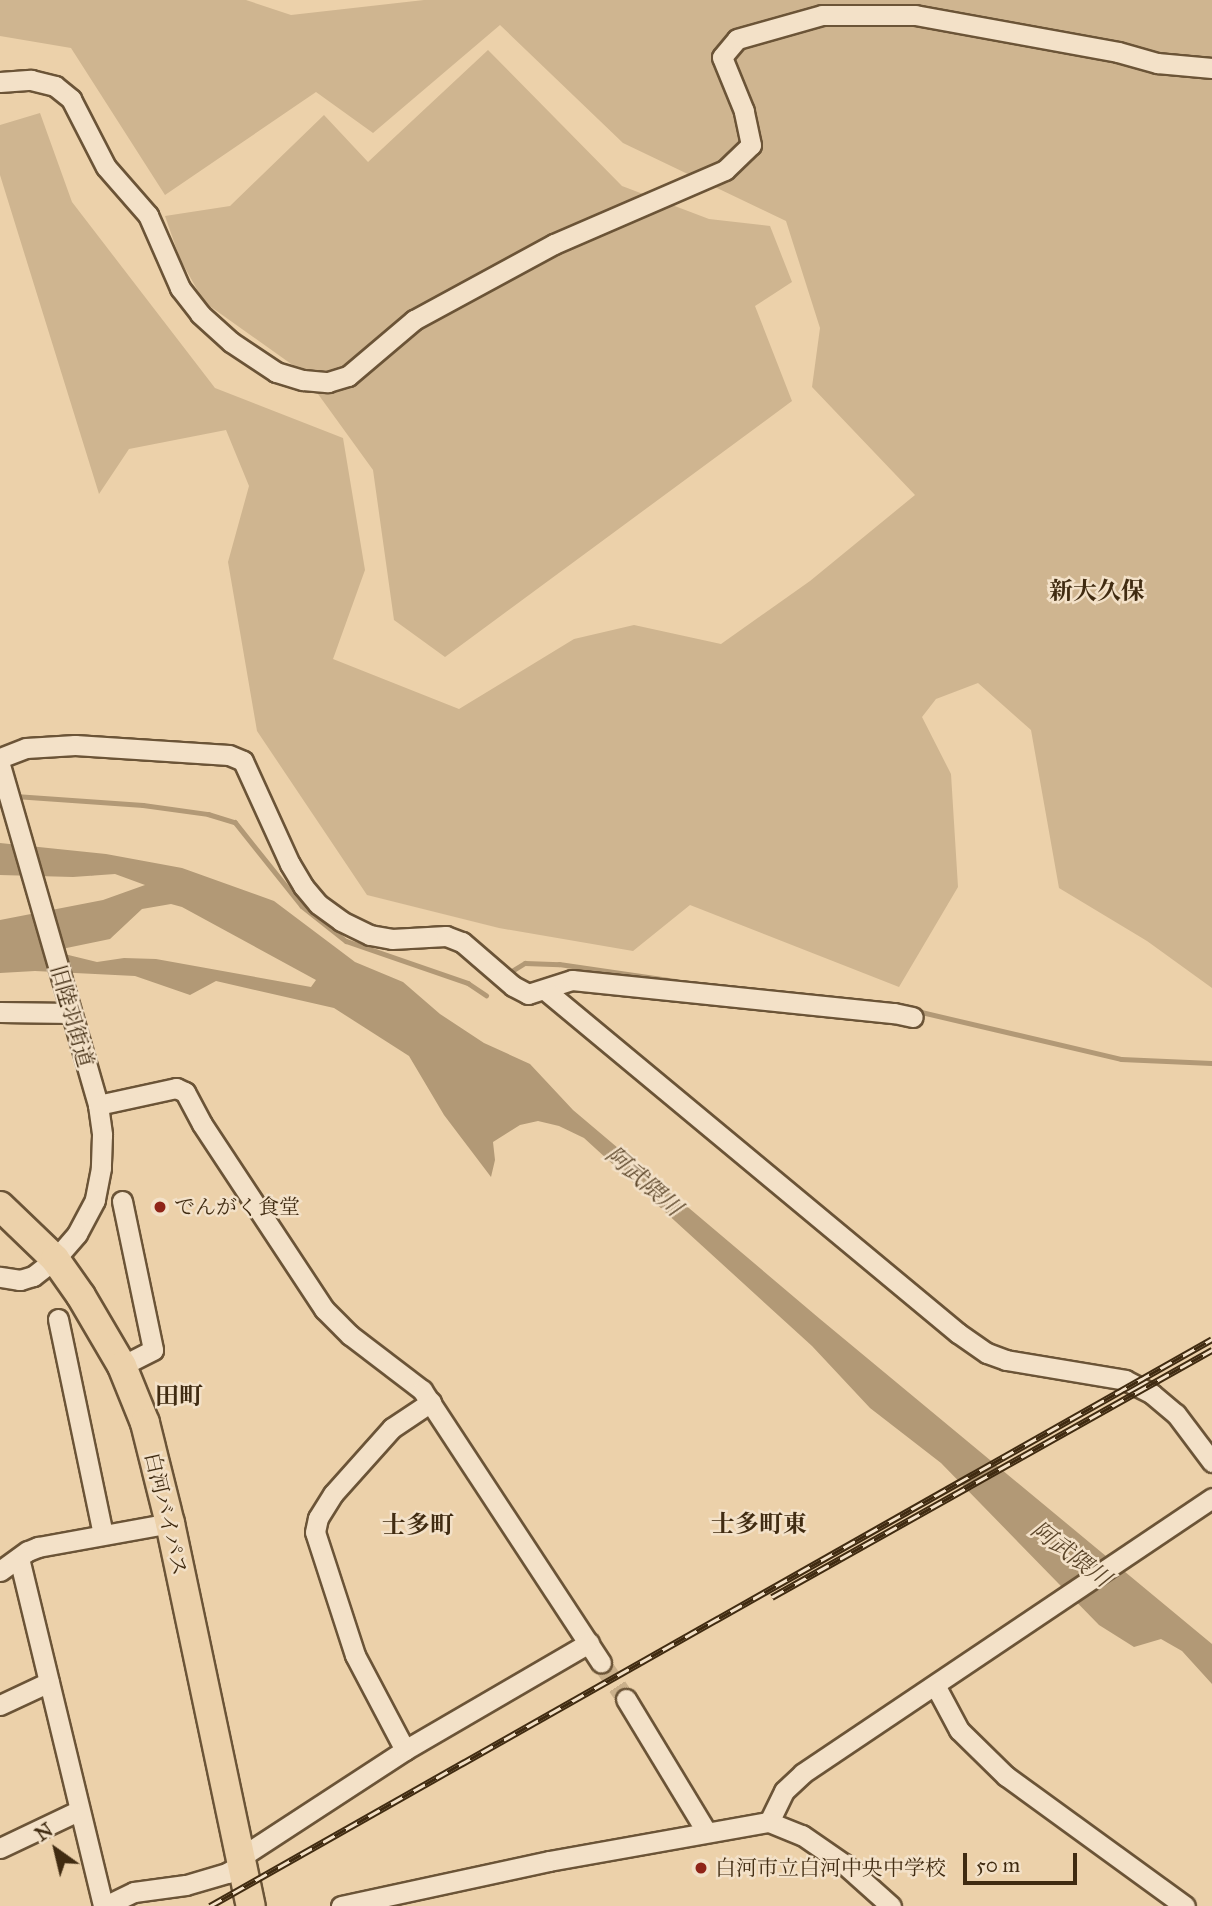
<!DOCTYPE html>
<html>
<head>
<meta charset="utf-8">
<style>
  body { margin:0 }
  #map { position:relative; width:1212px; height:1906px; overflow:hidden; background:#ecd1aa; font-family:"IM FELL Great Primer","Noto Serif JP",serif }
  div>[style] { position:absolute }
  .green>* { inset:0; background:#cfb590 }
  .water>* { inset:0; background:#b29976 }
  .stream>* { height:4.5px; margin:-2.25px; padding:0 2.25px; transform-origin:2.25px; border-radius:2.25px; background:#b29976 }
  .minor-tunnel>* { height:19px; margin-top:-9.5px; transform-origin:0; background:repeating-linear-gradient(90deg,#cab08b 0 19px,transparent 0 29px) }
  .roads { filter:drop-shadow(2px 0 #6b5437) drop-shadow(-2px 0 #6b5437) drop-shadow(0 2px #6b5437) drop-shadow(0 -2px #6b5437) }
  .minor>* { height:19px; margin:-9.5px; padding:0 9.5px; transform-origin:9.5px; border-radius:9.5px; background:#f3e1c8 }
  .highway>* { height:28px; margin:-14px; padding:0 14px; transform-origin:14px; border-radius:14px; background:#ecd1aa }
  .rail>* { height:7px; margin-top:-3.5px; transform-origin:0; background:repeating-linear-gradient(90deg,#f3e1c8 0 13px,#402b11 0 26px); box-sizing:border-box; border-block:2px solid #402b11 }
  .dots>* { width:19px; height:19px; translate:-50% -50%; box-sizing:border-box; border:4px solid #f3e1c8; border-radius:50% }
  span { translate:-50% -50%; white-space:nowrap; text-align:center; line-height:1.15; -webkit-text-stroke:5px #f3e1c8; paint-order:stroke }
  .street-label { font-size:21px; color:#402b11 }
  .poi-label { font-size:21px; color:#402b11 }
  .left { translate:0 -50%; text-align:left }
  .water-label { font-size:23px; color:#5c462a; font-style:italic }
  .quarter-label { font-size:24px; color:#402b11; font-weight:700 }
  .north { position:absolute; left:21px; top:1815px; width:70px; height:70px; -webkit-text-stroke:5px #f3e1c8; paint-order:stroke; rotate:326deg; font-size:19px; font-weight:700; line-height:28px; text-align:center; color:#402b11 }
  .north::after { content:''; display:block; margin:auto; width:24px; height:32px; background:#402b11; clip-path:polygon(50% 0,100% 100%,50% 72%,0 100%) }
  .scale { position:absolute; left:963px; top:1853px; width:114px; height:32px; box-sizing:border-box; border:4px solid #402b11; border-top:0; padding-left:9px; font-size:21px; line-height:24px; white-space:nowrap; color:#402b11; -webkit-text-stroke:5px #f3e1c8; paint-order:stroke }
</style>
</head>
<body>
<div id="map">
  <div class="green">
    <div style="clip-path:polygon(0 0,246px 0,291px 15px,424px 0,1212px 0,1212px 988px,1147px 941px,1059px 888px,1031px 730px,978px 683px,936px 699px,922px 717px,951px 774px,958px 887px,899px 987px,690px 905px,633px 951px,499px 928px,367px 895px,257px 731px,228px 562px,249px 486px,226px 430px,129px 449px,99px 494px,0 175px,0 125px,40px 113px,72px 202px,215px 388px,343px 438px,365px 570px,333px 659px,459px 709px,574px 639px,634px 625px,721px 644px,810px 581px,915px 495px,812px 387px,820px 328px,786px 221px,623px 143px,500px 25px,373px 133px,316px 92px,165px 195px,71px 48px,0 36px)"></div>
    <div style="clip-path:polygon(488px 50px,622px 186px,709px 219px,770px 226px,792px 282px,755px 306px,792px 401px,445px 657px,394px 620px,373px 470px,318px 394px,294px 366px,204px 302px,180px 259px,165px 216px,230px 206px,324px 115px,368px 162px)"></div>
  </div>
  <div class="water">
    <div style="clip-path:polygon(evenodd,0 843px,106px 854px,182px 868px,274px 901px,355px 962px,403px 982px,440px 1014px,484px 1043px,530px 1064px,573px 1110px,820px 1319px,1212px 1644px,1212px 1684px,1182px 1651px,1161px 1639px,1134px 1647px,1099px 1625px,941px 1463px,870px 1408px,812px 1346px,584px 1138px,559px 1126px,538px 1121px,520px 1125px,493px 1142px,495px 1160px,491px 1177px,444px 1115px,409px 1056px,334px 1008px,216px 981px,190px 995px,135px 976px,35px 971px,0 973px,0 920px,103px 900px,145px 885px,115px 874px,73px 877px,0 875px,0 843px,171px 904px,182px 907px,316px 980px,311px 987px,156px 959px,124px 958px,97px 962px,52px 951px,110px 939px,142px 909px,171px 904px)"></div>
  </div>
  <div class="stream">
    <div style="left:15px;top:796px;width:128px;rotate:4deg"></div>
    <div style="left:143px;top:805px;width:66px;rotate:7.9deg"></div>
    <div style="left:208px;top:814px;width:28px;rotate:17deg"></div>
    <div style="left:235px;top:822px;width:107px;rotate:51.4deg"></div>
    <div style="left:302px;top:906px;width:56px;rotate:38.5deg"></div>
    <div style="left:346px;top:941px;width:129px;rotate:19deg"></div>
    <div style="left:468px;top:983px;width:22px;rotate:34deg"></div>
    <div style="left:512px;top:971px;width:15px;rotate:-32deg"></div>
    <div style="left:525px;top:963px;width:34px;rotate:2deg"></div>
    <div style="left:559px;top:964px;width:117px;rotate:8.3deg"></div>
    <div style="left:917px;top:1011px;width:210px;rotate:13.2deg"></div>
    <div style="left:1121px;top:1059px;width:91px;rotate:2.5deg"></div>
  </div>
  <div class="minor-tunnel">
    <div style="left:601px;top:1662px;width:45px;rotate:56deg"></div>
  </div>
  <div class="roads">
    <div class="minor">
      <div style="left:0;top:82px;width:31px;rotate:-4deg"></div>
      <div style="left:31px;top:80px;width:25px;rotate:14deg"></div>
      <div style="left:55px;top:86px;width:21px;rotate:39deg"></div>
      <div style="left:71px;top:99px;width:76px;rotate:62.8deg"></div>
      <div style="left:106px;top:167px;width:64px;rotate:48.8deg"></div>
      <div style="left:148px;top:215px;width:80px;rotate:66.3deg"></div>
      <div style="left:180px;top:288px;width:33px;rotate:52deg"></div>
      <div style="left:200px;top:314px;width:42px;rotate:42.1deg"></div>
      <div style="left:231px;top:342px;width:54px;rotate:33.7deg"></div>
      <div style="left:276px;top:372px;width:28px;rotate:17deg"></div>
      <div style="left:303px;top:380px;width:25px;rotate:5deg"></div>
      <div style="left:328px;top:382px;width:21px;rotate:-17deg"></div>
      <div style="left:348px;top:376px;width:87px;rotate:-40.3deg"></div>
      <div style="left:414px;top:320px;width:159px;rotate:-28.5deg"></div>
      <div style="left:554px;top:244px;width:186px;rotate:-23.4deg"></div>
      <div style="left:725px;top:170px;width:36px;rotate:-44deg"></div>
      <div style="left:751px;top:145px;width:35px;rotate:-102deg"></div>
      <div style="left:744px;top:111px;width:58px;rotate:-112.2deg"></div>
      <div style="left:722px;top:57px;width:23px;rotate:-50deg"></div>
      <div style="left:737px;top:39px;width:88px;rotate:-15.8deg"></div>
      <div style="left:822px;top:15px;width:93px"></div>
      <div style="left:915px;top:15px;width:206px;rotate:10.3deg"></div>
      <div style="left:1118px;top:52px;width:41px;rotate:15.8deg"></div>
      <div style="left:1157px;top:63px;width:55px;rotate:5.2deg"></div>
      <div style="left:0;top:758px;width:28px;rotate:-21deg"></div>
      <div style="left:26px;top:748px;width:49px;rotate:-3.5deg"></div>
      <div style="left:75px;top:745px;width:154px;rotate:3.7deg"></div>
      <div style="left:229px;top:755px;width:15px;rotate:23deg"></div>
      <div style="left:243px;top:761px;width:113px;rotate:65.5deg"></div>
      <div style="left:290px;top:864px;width:26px;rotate:59deg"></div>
      <div style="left:303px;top:886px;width:23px;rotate:50deg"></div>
      <div style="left:318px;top:904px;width:29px;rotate:36deg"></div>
      <div style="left:341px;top:921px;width:32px;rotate:26deg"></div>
      <div style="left:370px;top:935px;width:22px;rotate:10deg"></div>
      <div style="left:392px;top:939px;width:54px;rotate:-3.2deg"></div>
      <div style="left:446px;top:936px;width:17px;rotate:21deg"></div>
      <div style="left:462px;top:942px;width:67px;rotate:40.8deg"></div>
      <div style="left:513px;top:986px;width:17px;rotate:28deg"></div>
      <div style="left:528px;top:994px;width:46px;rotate:-17.7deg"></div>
      <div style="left:572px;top:980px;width:324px;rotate:5.9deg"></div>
      <div style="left:894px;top:1013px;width:19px;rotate:12deg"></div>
      <div style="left:0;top:765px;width:354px;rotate:73.9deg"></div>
      <div style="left:98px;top:1105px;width:30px;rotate:82deg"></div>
      <div style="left:102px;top:1135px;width:33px;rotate:92deg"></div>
      <div style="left:101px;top:1168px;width:33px;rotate:101deg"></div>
      <div style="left:95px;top:1200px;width:38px;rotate:118deg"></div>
      <div style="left:77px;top:1234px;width:33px;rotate:131deg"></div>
      <div style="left:55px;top:1259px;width:28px;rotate:142deg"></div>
      <div style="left:33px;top:1276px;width:14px;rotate:163deg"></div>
      <div style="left:20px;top:1280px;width:20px;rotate:-171deg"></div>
      <div style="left:545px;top:990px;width:537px;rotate:39.71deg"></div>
      <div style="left:958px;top:1333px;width:35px;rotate:35deg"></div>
      <div style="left:987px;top:1353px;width:20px;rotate:20deg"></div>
      <div style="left:1006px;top:1360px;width:121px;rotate:9.5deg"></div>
      <div style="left:1125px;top:1380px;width:30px;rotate:27deg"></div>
      <div style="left:1152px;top:1394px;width:31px;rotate:40deg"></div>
      <div style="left:1176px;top:1414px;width:60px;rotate:53.1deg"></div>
      <div style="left:0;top:1012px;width:71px;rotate:0.8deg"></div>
      <div style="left:98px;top:1105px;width:80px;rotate:-12.3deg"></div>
      <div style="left:176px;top:1088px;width:10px;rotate:24deg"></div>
      <div style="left:185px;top:1092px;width:36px;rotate:62deg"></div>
      <div style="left:202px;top:1124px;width:222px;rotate:56.6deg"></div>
      <div style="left:324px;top:1309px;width:37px;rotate:45deg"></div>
      <div style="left:350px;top:1335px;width:91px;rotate:37.4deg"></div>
      <div style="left:422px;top:1390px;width:326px;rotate:56.7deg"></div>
      <div style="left:122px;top:1201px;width:152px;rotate:78.2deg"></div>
      <div style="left:153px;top:1350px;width:35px;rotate:153deg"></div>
      <div style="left:58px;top:1319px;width:220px;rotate:78.2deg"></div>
      <div style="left:19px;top:1558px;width:358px;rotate:76.4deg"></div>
      <div style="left:0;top:1571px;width:34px;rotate:-36deg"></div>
      <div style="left:28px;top:1551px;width:11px;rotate:-22deg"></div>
      <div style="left:38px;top:1547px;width:134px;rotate:-10.3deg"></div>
      <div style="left:935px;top:1685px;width:51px;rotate:61.9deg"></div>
      <div style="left:959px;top:1730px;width:66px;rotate:44.4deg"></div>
      <div style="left:1006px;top:1776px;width:221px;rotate:36deg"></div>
      <div style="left:626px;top:1699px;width:154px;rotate:58.8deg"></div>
      <div style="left:0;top:1705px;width:54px;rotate:-25.1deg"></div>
      <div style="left:405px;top:1750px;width:107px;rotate:-117.8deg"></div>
      <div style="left:355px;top:1655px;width:129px;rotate:-108deg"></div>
      <div style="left:315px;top:1532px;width:14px;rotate:-78deg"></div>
      <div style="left:318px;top:1518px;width:28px;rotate:-58deg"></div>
      <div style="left:333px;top:1494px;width:89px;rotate:-48.2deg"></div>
      <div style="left:392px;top:1428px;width:47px;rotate:-33.7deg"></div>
      <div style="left:769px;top:1822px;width:34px;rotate:-64deg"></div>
      <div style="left:784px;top:1791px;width:26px;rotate:-43deg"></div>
      <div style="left:803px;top:1773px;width:493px;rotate:-33.9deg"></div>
      <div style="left:0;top:1848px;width:86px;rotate:-25.4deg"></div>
      <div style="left:241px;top:1857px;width:196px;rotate:-33.1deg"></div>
      <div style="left:405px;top:1750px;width:213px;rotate:-30.2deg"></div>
      <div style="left:105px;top:1906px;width:32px;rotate:-26deg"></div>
      <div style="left:134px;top:1892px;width:52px;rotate:-7.7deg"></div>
      <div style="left:186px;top:1885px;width:43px;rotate:-16.3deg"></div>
      <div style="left:227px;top:1873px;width:17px;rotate:-31deg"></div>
      <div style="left:341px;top:1906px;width:213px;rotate:-12.2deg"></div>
      <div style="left:549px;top:1861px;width:223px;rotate:-10.1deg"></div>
      <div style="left:769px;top:1822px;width:35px;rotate:22deg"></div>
      <div style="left:802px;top:1835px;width:51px;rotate:34.6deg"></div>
      <div style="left:844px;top:1864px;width:63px;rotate:41.8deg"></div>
    </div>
    <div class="highway">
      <div style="left:0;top:1206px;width:76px;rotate:43.9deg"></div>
      <div style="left:55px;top:1259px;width:45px;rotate:54.9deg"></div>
      <div style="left:81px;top:1296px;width:81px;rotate:59.6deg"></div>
      <div style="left:122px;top:1366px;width:61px;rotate:68deg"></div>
      <div style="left:145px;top:1423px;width:103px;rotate:76deg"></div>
      <div style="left:170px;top:1523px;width:391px;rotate:78.1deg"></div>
    </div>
  </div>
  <div class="rail">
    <div style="left:772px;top:1597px;width:505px;rotate:-29.31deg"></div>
    <div style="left:210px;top:1906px;width:1151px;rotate:-29.5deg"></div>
  </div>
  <div class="dots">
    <div style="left:160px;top:1207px;background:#8f2418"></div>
    <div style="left:701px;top:1868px;background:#8f2418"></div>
  </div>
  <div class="street-label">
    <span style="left:72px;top:1016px;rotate:74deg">旧陸羽街道</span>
    <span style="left:166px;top:1514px;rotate:77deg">白河バイパス</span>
  </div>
  <div class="poi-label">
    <span class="left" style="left:174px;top:1207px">でんがく食堂</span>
    <span class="left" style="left:715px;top:1868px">白河市立白河中央中学校</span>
  </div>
  <div class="water-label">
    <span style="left:644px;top:1181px;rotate:41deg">阿武隈川</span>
    <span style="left:1071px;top:1554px;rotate:37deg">阿武隈川</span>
  </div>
  <div class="quarter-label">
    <span style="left:1097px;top:592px">新大久保</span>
    <span style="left:179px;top:1397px">田町</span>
    <span style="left:759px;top:1525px">士多町東</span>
    <span style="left:418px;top:1526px">士多町</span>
  </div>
  <div class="north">N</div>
  <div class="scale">50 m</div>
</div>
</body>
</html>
